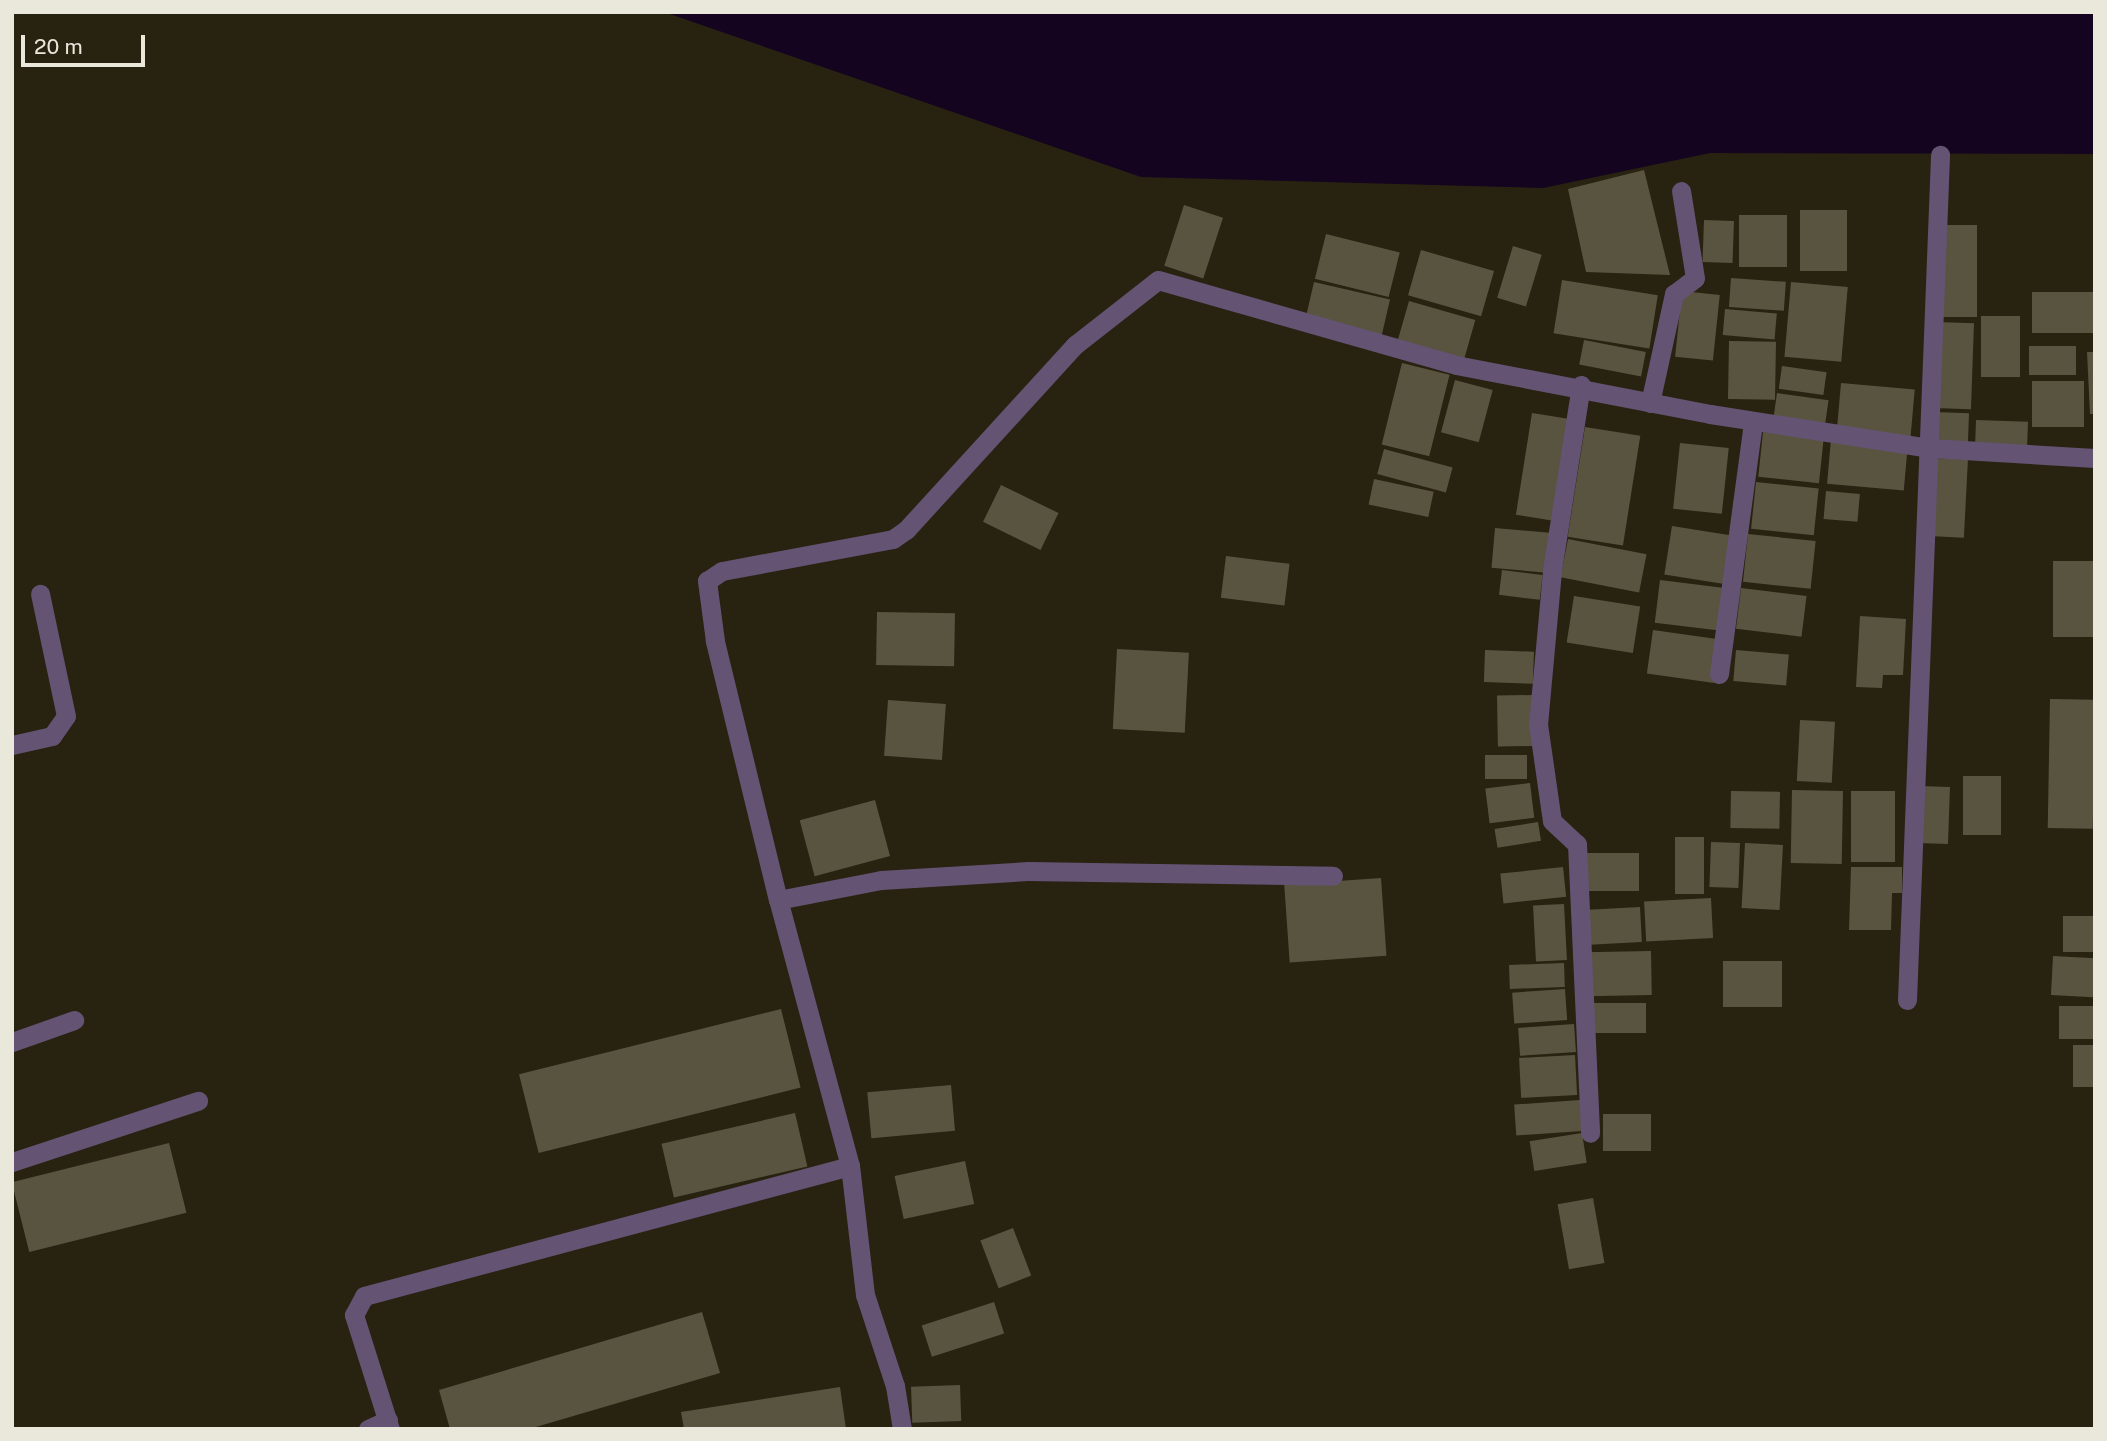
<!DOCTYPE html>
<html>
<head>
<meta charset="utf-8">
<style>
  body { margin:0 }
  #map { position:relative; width:2107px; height:1441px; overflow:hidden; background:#282210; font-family:"Public Sans",sans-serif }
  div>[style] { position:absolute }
  .water>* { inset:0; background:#140420 }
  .building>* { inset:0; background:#595440; transform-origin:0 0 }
  .minor>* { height:19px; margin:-9.5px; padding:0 9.5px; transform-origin:9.5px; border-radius:9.5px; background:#645373 }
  span { translate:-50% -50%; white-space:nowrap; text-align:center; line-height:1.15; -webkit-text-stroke:5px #282210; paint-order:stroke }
  .frame { position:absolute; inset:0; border:14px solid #eae7db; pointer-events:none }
  .scale { position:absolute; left:21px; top:35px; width:124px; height:32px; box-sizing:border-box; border:4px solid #eae7db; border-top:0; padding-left:9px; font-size:21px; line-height:24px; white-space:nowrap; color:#eae7db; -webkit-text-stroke:5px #282210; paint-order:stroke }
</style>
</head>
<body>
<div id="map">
  <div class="water">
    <div style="clip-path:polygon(664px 12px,2095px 12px,2095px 154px,1710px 153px,1543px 188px,1141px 177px)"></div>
  </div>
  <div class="building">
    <div style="clip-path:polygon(1644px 170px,1670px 275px,1586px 272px,1568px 189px)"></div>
    <div style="left:1184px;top:205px;width:41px;height:64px;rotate:18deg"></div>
    <div style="left:1800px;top:210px;width:47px;height:61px"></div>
    <div style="left:1739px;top:215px;width:48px;height:52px"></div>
    <div style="left:1704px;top:220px;width:30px;height:42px;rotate:2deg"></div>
    <div style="left:1940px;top:225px;width:37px;height:92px"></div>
    <div style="left:1326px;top:234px;width:76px;height:46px;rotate:14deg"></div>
    <div style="left:1513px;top:246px;width:30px;height:54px;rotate:17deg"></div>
    <div style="left:1421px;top:250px;width:76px;height:47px;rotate:16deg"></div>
    <div style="left:1731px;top:278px;width:55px;height:29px;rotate:4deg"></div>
    <div style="left:1562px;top:280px;width:97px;height:54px;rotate:9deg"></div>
    <div style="left:1314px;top:282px;width:78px;height:38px;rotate:13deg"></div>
    <div style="left:1791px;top:282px;width:57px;height:75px;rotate:5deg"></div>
    <div style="left:1682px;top:291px;width:38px;height:66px;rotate:6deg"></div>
    <div style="left:2095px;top:292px;width:41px;height:63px;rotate:90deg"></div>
    <div style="left:1409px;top:301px;width:69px;height:46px;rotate:16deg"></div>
    <div style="left:1725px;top:309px;width:52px;height:26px;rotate:5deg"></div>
    <div style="left:2020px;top:316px;width:61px;height:39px;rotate:90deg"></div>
    <div style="left:1936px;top:322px;width:38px;height:86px;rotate:2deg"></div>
    <div style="left:1584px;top:340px;width:63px;height:25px;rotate:11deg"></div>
    <div style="left:1729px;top:341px;width:47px;height:58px;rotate:1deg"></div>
    <div style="left:2076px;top:346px;width:29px;height:47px;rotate:90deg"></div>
    <div style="clip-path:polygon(2087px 352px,2095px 352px,2095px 414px,2090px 414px)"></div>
    <div style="left:1402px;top:363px;width:49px;height:84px;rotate:14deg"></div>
    <div style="left:1782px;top:366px;width:45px;height:23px;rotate:8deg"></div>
    <div style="left:1455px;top:380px;width:39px;height:54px;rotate:15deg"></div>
    <div style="left:2032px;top:381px;width:52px;height:46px"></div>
    <div style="left:1841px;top:383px;width:74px;height:49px;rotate:5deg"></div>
    <div style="left:1777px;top:393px;width:52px;height:30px;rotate:8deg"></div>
    <div style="left:1935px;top:412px;width:34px;height:30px;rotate:2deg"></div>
    <div style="left:1532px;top:413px;width:38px;height:103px;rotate:9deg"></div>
    <div style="left:1976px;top:420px;width:52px;height:29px;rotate:2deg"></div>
    <div style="left:1585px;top:427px;width:56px;height:111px;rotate:9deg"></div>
    <div style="left:1763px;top:432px;width:61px;height:45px;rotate:6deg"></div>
    <div style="left:1831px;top:439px;width:77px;height:45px;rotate:5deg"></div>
    <div style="left:1680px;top:443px;width:49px;height:66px;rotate:6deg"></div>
    <div style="left:1384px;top:449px;width:71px;height:26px;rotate:15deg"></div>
    <div style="left:1933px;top:458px;width:35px;height:78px;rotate:3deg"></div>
    <div style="left:1374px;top:479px;width:61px;height:26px;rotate:12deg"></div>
    <div style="left:1756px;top:482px;width:63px;height:47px;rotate:6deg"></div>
    <div style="left:1001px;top:485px;width:64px;height:41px;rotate:26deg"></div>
    <div style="left:1826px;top:491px;width:34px;height:28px;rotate:5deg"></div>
    <div style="left:1672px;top:526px;width:59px;height:49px;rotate:9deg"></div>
    <div style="left:1495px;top:528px;width:58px;height:40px;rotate:5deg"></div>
    <div style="left:1748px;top:534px;width:68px;height:48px;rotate:6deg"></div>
    <div style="left:1568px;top:539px;width:80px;height:39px;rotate:11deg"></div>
    <div style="left:1226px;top:556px;width:64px;height:42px;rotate:7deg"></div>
    <div style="left:2053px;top:561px;width:42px;height:76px"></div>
    <div style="left:1502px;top:570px;width:41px;height:25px;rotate:7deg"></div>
    <div style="left:1660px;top:580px;width:65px;height:43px;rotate:7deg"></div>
    <div style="left:1741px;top:588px;width:66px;height:41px;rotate:7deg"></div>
    <div style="left:1574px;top:596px;width:67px;height:47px;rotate:9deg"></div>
    <div style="left:877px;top:612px;width:78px;height:53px;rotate:1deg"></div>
    <div style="clip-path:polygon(1860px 616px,1906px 619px,1903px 675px,1883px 675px,1882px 688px,1856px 687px)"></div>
    <div style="left:1653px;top:630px;width:68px;height:44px;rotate:8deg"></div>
    <div style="left:1117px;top:649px;width:72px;height:80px;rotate:3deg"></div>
    <div style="left:1485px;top:650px;width:49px;height:32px;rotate:2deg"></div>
    <div style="left:1736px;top:650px;width:53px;height:31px;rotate:5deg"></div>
    <div style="left:1532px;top:695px;width:51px;height:35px;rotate:89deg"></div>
    <div style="left:2050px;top:699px;width:45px;height:129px;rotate:1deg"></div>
    <div style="left:888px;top:700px;width:58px;height:56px;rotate:4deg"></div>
    <div style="left:1800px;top:720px;width:35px;height:61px;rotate:3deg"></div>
    <div style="left:1485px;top:755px;width:42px;height:24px"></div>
    <div style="left:2001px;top:776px;width:59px;height:38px;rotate:90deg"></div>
    <div style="left:1530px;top:783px;width:35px;height:45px;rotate:83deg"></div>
    <div style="left:1919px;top:786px;width:31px;height:57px;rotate:2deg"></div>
    <div style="left:1792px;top:790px;width:51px;height:73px;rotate:1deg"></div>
    <div style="left:1731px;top:791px;width:49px;height:37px;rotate:1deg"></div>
    <div style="left:1851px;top:791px;width:44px;height:71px"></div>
    <div style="left:875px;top:800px;width:58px;height:78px;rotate:75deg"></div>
    <div style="left:1538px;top:822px;width:19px;height:44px;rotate:81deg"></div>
    <div style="left:1675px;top:837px;width:29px;height:57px"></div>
    <div style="left:1711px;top:842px;width:29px;height:45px;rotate:2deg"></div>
    <div style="left:1745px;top:843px;width:38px;height:65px;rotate:3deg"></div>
    <div style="left:1585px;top:853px;width:54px;height:38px"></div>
    <div style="left:1563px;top:867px;width:30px;height:63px;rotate:84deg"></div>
    <div style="clip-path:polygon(1851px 867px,1902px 867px,1902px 893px,1892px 893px,1891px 930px,1849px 930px)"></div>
    <div style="left:1381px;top:878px;width:78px;height:97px;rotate:86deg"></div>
    <div style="left:1711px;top:898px;width:40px;height:67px;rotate:87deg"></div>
    <div style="left:1564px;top:904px;width:56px;height:31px;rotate:87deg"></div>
    <div style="left:1640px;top:907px;width:35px;height:57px;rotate:87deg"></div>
    <div style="left:2063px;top:916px;width:32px;height:36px"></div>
    <div style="left:1651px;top:951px;width:44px;height:67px;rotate:89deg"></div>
    <div style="left:2053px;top:956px;width:42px;height:39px;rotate:3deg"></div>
    <div style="left:1723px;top:961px;width:59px;height:46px"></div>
    <div style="left:1564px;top:963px;width:24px;height:55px;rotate:88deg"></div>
    <div style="left:1565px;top:989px;width:31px;height:53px;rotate:86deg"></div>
    <div style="left:1589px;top:1003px;width:57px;height:30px"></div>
    <div style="left:2059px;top:1006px;width:36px;height:33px"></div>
    <div style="left:781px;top:1009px;width:81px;height:270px;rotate:76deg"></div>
    <div style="left:1574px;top:1024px;width:28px;height:56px;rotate:86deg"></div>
    <div style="left:2073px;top:1045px;width:22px;height:42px"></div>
    <div style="left:1575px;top:1055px;width:40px;height:56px;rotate:87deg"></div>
    <div style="left:951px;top:1085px;width:46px;height:84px;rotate:85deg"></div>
    <div style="left:1580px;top:1100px;width:31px;height:66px;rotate:86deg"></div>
    <div style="left:795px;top:1113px;width:55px;height:137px;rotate:77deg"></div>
    <div style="left:1603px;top:1114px;width:48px;height:37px"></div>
    <div style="left:1582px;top:1133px;width:30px;height:53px;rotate:81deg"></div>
    <div style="left:169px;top:1143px;width:72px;height:162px;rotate:76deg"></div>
    <div style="left:965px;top:1161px;width:44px;height:72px;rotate:78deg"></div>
    <div style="left:1593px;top:1198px;width:66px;height:36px;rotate:80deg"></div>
    <div style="left:1013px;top:1228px;width:51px;height:35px;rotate:69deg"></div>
    <div style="left:994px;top:1302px;width:33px;height:76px;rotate:72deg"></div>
    <div style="clip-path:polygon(702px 1312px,720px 1373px,529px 1429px,450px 1429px,439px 1390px)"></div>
    <div style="left:960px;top:1385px;width:36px;height:49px;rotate:88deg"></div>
    <div style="clip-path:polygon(840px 1387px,846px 1429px,684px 1429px,681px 1412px)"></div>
  </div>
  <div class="minor">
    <div style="left:1581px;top:385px;width:188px;rotate:98.9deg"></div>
    <div style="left:1552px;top:571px;width:154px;rotate:95.2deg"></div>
    <div style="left:1538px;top:724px;width:98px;rotate:81.8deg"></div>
    <div style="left:1552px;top:821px;width:34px;rotate:43deg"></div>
    <div style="left:1577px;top:844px;width:289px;rotate:87.4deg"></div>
    <div style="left:1650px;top:403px;width:112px;rotate:-77.6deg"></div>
    <div style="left:1674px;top:294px;width:26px;rotate:-37deg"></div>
    <div style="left:1695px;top:278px;width:88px;rotate:-99.1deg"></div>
    <div style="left:1719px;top:674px;width:254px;rotate:-82.3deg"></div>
    <div style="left:12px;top:745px;width:41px;rotate:-12.7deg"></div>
    <div style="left:52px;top:736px;width:24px;rotate:-55deg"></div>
    <div style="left:66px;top:716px;width:125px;rotate:-102deg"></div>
    <div style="left:778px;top:900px;width:267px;rotate:-103.7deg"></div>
    <div style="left:715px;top:641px;width:61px;rotate:-97.6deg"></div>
    <div style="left:707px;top:581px;width:18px;rotate:-34deg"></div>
    <div style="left:722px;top:571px;width:174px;rotate:-10.6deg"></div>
    <div style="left:893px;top:539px;width:16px;rotate:-35deg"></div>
    <div style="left:906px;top:530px;width:251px;rotate:-47.6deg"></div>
    <div style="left:1075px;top:345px;width:105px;rotate:-38.1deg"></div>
    <div style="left:1158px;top:280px;width:310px;rotate:15.9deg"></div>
    <div style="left:1456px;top:365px;width:259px;rotate:10.9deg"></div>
    <div style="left:1710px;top:414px;width:223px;rotate:8.8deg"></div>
    <div style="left:1930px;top:448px;width:165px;rotate:3.5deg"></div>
    <div style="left:1907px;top:1000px;width:846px;rotate:-87.76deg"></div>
    <div style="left:12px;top:1042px;width:66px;rotate:-19.5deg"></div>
    <div style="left:12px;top:1162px;width:196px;rotate:-18.2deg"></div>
    <div style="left:368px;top:1429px;width:22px;rotate:-24deg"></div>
    <div style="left:390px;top:1429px;width:120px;rotate:-107.5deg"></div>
    <div style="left:354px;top:1315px;width:21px;rotate:-62deg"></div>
    <div style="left:364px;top:1296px;width:503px;rotate:-14.98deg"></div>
    <div style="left:902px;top:1429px;width:44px;rotate:-99.2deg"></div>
    <div style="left:895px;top:1386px;width:96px;rotate:-108.2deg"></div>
    <div style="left:865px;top:1295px;width:130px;rotate:-96.6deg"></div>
    <div style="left:850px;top:1166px;width:276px;rotate:-105.1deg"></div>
    <div style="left:778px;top:900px;width:105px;rotate:-11deg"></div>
    <div style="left:881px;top:880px;width:147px;rotate:-3.5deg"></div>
    <div style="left:1028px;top:871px;width:305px;rotate:0.9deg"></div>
  </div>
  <div class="frame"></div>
  <div class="scale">20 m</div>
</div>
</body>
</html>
